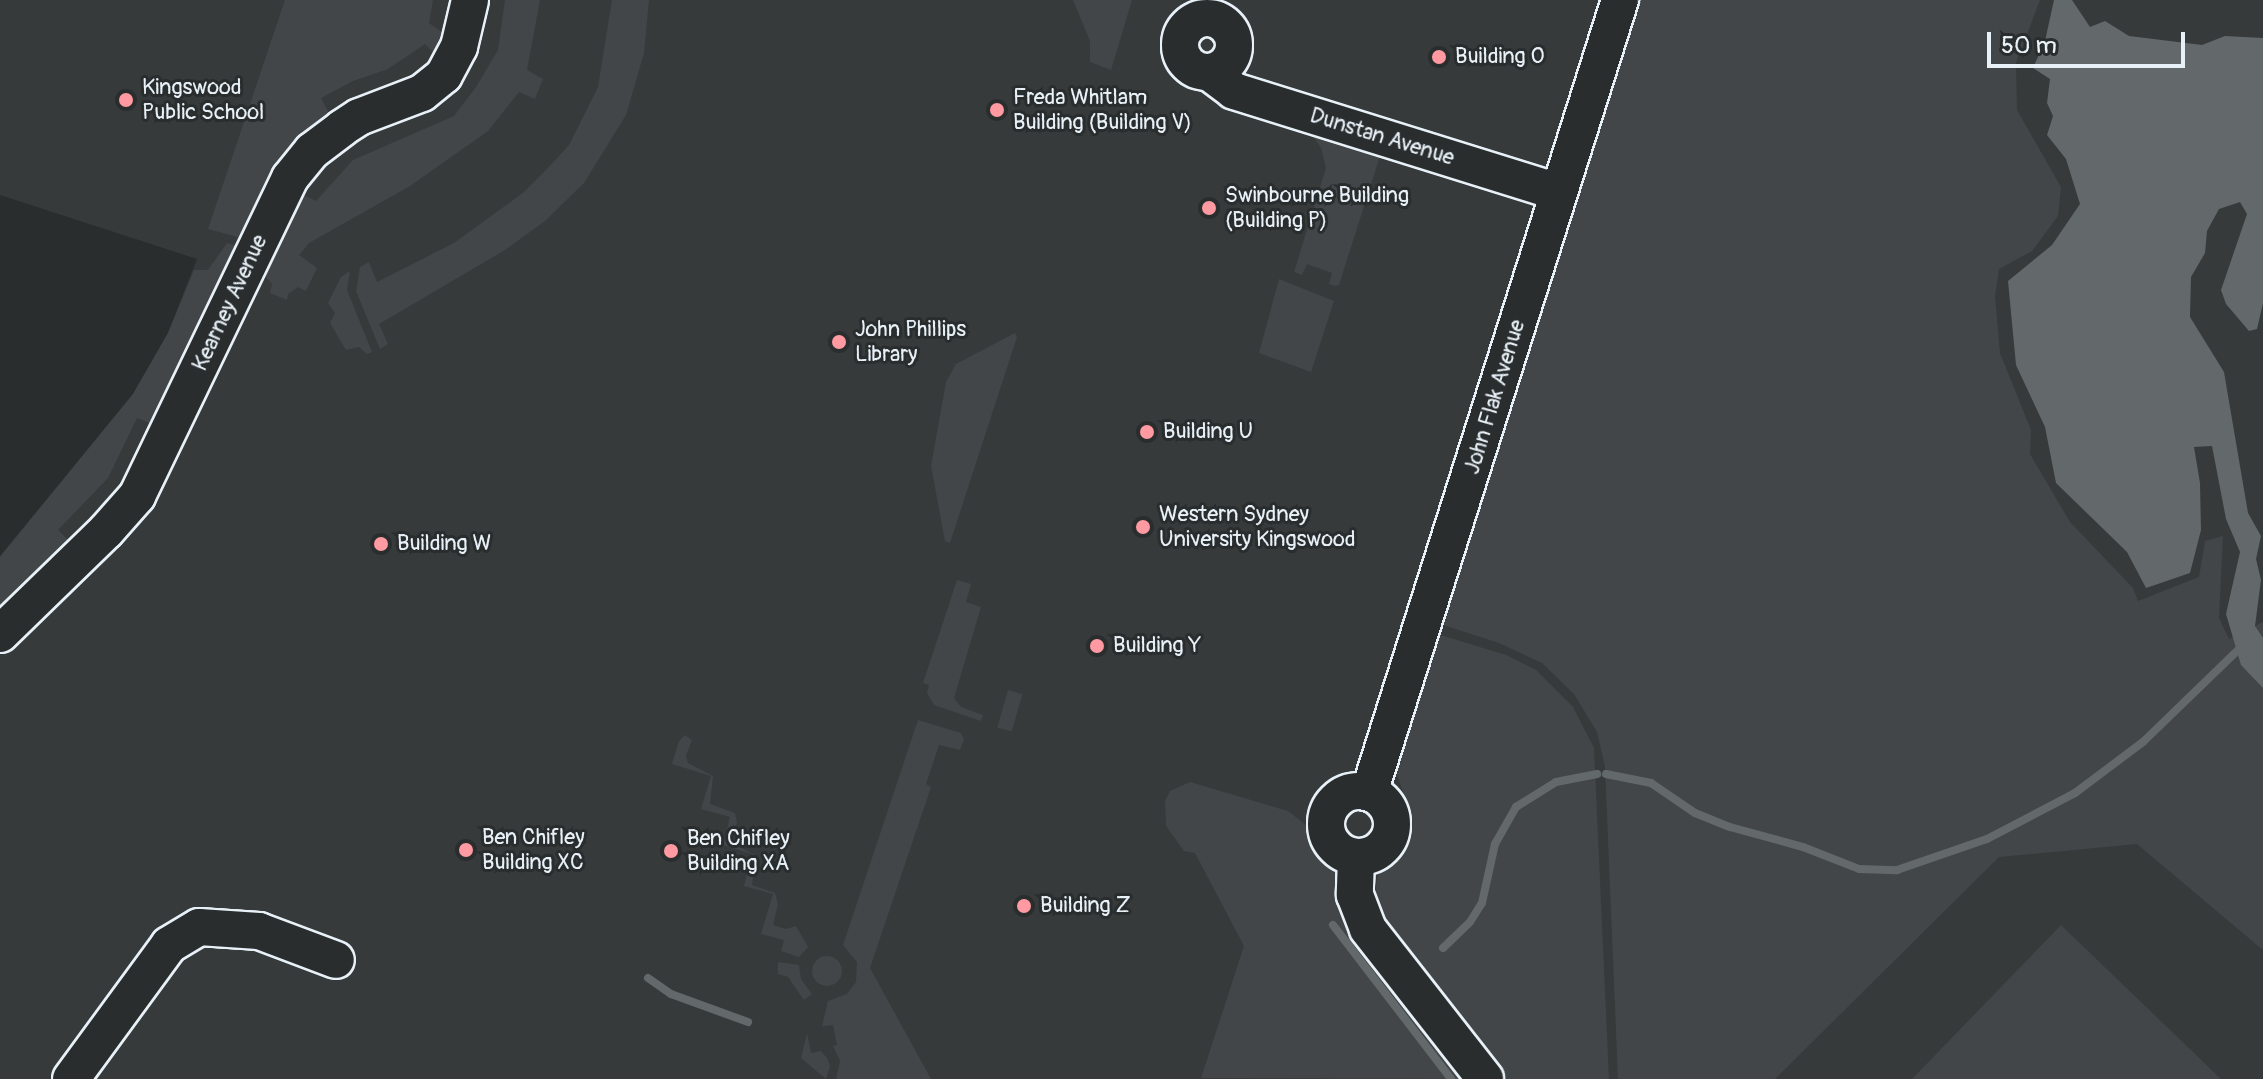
<!DOCTYPE html>
<html>
<head>
<meta charset="utf-8">
<style>
  body { margin:0 }
  #map { position:relative; width:2263px; height:1079px; overflow:hidden; background:#2a2d2e; font-family:Pangolin,sans-serif }
  div>[style] { position:absolute }
  .built>* { inset:0; background:#363a3b }
  .green>* { inset:0; background:#424648; transform-origin:0 0 }
  .round { border-radius:50% }
  .water>* { inset:0; background:#63686b }
  .stream>* { height:8px; margin:-4px; padding:0 4px; transform-origin:4px; border-radius:4px; background:#63686b }
  .roads { filter:drop-shadow(2px 0 #e8f1f8) drop-shadow(-2px 0 #e8f1f8) drop-shadow(0 2px #e8f1f8) drop-shadow(0 -2px #e8f1f8) }
  .minor>* { height:36px; margin:-18px; padding:0 18px; transform-origin:18px; border-radius:18px; background:#2a2d2e }
  .minor>.ring { margin:-18px; padding:0; box-sizing:content-box; background:none; border:36px solid #2a2d2e; border-radius:50% }
  .dots>* { width:22px; height:22px; translate:-50% -50%; box-sizing:border-box; border:4px solid #2a2d2e; border-radius:50% }
  span { translate:-50% -50%; white-space:nowrap; text-align:center; line-height:1.15; -webkit-text-stroke:6px #2a2d2e; paint-order:stroke }
  .poi-label { font-size:22px; color:#e8f1f8 }
  .left { translate:0 -50%; text-align:left }
  .street-label { font-size:22px; color:#e8f1f8 }
  .scale { position:absolute; left:1987px; top:32px; width:198px; height:36px; box-sizing:border-box; border:4px solid #e8f1f8; border-top:0; padding-left:10px; font-size:24px; line-height:28px; white-space:nowrap; color:#e8f1f8; -webkit-text-stroke:6px #2a2d2e; paint-order:stroke }
</style>
</head>
<body>
<div id="map">
  <div class="built">
    <div style="clip-path:polygon(0 0,2263px 0,2263px 1079px,0 1079px,0 556px,133px 394px,168px 333px,197px 259px,0 195px)"></div>
  </div>
  <div class="green">
    <div style="clip-path:polygon(285px 0,433px 0,429px 23px,448px 36px,436px 55px,425px 44px,388px 69px,353px 81px,321px 98px,331px 117px,245px 239px,208px 229px)"></div>
    <div style="clip-path:polygon(505px 0,540px 0,527px 70px,543px 79px,535px 99px,519px 92px,488px 131px,410px 186px,309px 243px,299px 255px,317px 268px,306px 291px,298px 287px,288px 294px,287px 300px,270px 293px,272px 284px,260px 270px,295px 191px,316px 201px,353px 160px,454px 116px,476px 87px,498px 50px)"></div>
    <div style="clip-path:polygon(612px 0,649px 0,644px 53px,626px 115px,584px 183px,545px 221px,505px 250px,379px 324px,388px 344px,380px 349px,356px 291px,360px 267px,369px 262px,377px 282px,454px 243px,524px 192px,547px 169px,569px 145px,598px 87px)"></div>
    <div style="clip-path:polygon(1073px 0,1132px 0,1111px 70px,1090px 62px,1090px 41px)"></div>
    <div style="clip-path:polygon(1634px 0,2040px 0,2016px 63px,2017px 110px,2061px 187px,2058px 216px,2032px 251px,1999px 269px,1995px 296px,2000px 353px,2031px 430px,2030px 454px,2070px 522px,2133px 588px,2138px 601px,2199px 577px,2205px 541px,2223px 536px,2219px 618px,2229px 639px,2263px 622px,2263px 950px,2137px 844px,1999px 857px,1775px 1079px,1618px 1079px,1605px 767px,1597px 732px,1574px 694px,1542px 663px,1499px 643px,1437px 623px)"></div>
    <div style="clip-path:polygon(1312px 135px,1380px 156px,1339px 285px,1335px 286px,1329px 284px,1332px 273px,1307px 264px,1302px 275px,1294px 272px,1326px 168px,1321px 148px)"></div>
    <div style="clip-path:polygon(227px 243px,241px 247px,157px 426px,137px 418px,108px 478px,58px 530px,73px 545px,0 614px,0 557px,133px 394px,168px 333px,194px 270px,208px 270px)"></div>
    <div style="clip-path:polygon(350px 271px,347px 290px,372px 352px,367px 354px,359px 347px,346px 350px,330px 323px,335px 313px,328px 303px,341px 277px)"></div>
    <div style="clip-path:polygon(1279px 279px,1334px 301px,1311px 372px,1259px 353px)"></div>
    <div style="clip-path:polygon(1015px 333px,1017px 337px,950px 543px,945px 541px,931px 466px,946px 382px,956px 364px)"></div>
    <div style="clip-path:polygon(957px 580px,971px 584px,966px 602px,981px 607px,954px 698px,961px 707px,983px 715px,981px 721px,934px 705px,927px 693px,929px 685px,923px 683px)"></div>
    <div style="clip-path:polygon(1434px 633px,1506px 655px,1536px 670px,1573px 707px,1594px 748px,1609px 1079px,1501px 1079px,1385px 927px,1374px 898px,1378px 874px,1400px 849px,1408px 834px,1409px 808px,1397px 775px,1397px 758px)"></div>
    <div style="left:1008px;top:690px;width:15px;height:39px;rotate:16deg"></div>
    <div style="clip-path:polygon(918px 720px,961px 733px,964px 739px,960px 750px,939px 745px,926px 784px,931px 787px,870px 968px,931px 1079px,836px 1079px,840px 1061px,833px 1046px,837px 1045px,833px 1025px,822px 1026px,828px 1001px,847px 994px,856px 982px,857px 962px,843px 945px)"></div>
    <div style="clip-path:polygon(685px 735px,692px 740px,686px 756px,688px 763px,713px 776px,710px 804px,735px 813px,737px 823px,729px 842px,755px 855px,752px 885px,775px 893px,778px 904px,773px 925px,786px 929px,796px 926px,808px 947px,799px 957px,781px 951px,784px 940px,761px 934px,773px 894px,744px 886px,752px 854px,723px 845px,730px 817px,701px 809px,711px 776px,672px 764px,679px 741px)"></div>
    <div style="clip-path:polygon(1190px 782px,1288px 811px,1306px 825px,1332px 863px,1340px 890px,1469px 1079px,1201px 1078px,1244px 946px,1195px 853px,1184px 851px,1166px 826px,1165px 801px,1170px 791px)"></div>
    <div style="clip-path:polygon(2061px 925px,2221px 1079px,1912px 1079px)"></div>
    <div class="round" style="left:812px;top:956px;width:30px;height:30px"></div>
    <div style="clip-path:polygon(778px 962px,799px 965px,801px 979px,812px 994px,804px 1000px,788px 977px,778px 974px)"></div>
    <div style="clip-path:polygon(807px 1033px,811px 1053px,821px 1051px,827px 1058px,830px 1066px,826px 1079px,801px 1058px)"></div>
  </div>
  <div class="water">
    <div style="clip-path:polygon(2054px 0,2072px 0,2090px 27px,2105px 21px,2129px 36px,2202px 45px,2225px 36px,2263px 38px,2263px 303px,2257px 329px,2249px 331px,2226px 304px,2221px 290px,2247px 214px,2240px 202px,2219px 209px,2207px 231px,2205px 253px,2191px 277px,2190px 317px,2224px 372px,2248px 513px,2261px 536px,2256px 559px,2261px 580px,2255px 626px,2263px 638px,2263px 688px,2241px 665px,2226px 614px,2240px 552px,2226px 519px,2212px 446px,2194px 447px,2200px 483px,2201px 530px,2190px 573px,2146px 588px,2127px 552px,2056px 483px,2045px 427px,2016px 365px,2008px 281px,2052px 245px,2080px 204px,2066px 159px,2047px 135px,2053px 116px,2047px 103px,2050px 79px,2033px 68px,2045px 41px)"></div>
  </div>
  <div class="stream">
    <div style="left:1606px;top:774px;width:46px;rotate:11.3deg"></div>
    <div style="left:1651px;top:783px;width:53px;rotate:34.3deg"></div>
    <div style="left:1695px;top:813px;width:38px;rotate:22deg"></div>
    <div style="left:1730px;top:827px;width:76px;rotate:15.3deg"></div>
    <div style="left:1803px;top:847px;width:60px;rotate:21.4deg"></div>
    <div style="left:1859px;top:869px;width:38px;rotate:2deg"></div>
    <div style="left:1897px;top:870px;width:95px;rotate:-19deg"></div>
    <div style="left:1987px;top:839px;width:99px;rotate:-27.6deg"></div>
    <div style="left:2075px;top:793px;width:85px;rotate:-36.9deg"></div>
    <div style="left:2143px;top:742px;width:139px;rotate:-44.1deg"></div>
    <div style="left:1333px;top:925px;width:194px;rotate:52.5deg"></div>
    <div style="left:1443px;top:948px;width:37px;rotate:-44deg"></div>
    <div style="left:1470px;top:922px;width:22px;rotate:-58deg"></div>
    <div style="left:1482px;top:903px;width:60px;rotate:-77.6deg"></div>
    <div style="left:1495px;top:844px;width:43px;rotate:-60.4deg"></div>
    <div style="left:1516px;top:807px;width:47px;rotate:-32deg"></div>
    <div style="left:1556px;top:782px;width:42px;rotate:-11deg"></div>
    <div style="left:648px;top:978px;width:28px;rotate:35deg"></div>
    <div style="left:671px;top:994px;width:82px;rotate:20deg"></div>
  </div>
  <div class="roads">
    <div class="minor">
      <div class="ring" style="left:1180px;top:18px;width:18px;height:18px"></div>
      <div style="left:1209px;top:72px;width:31px;rotate:37deg"></div>
      <div style="left:1234px;top:91px;width:340px;rotate:17.3deg"></div>
      <div style="left:0;top:634px;width:148px;rotate:-44.2deg"></div>
      <div style="left:106px;top:531px;width:47px;rotate:-48.5deg"></div>
      <div style="left:137px;top:496px;width:353px;rotate:-64.3deg"></div>
      <div style="left:290px;top:178px;width:35px;rotate:-51deg"></div>
      <div style="left:312px;top:151px;width:38px;rotate:-37deg"></div>
      <div style="left:342px;top:128px;width:20px;rotate:-33deg"></div>
      <div style="left:359px;top:117px;width:67px;rotate:-20.9deg"></div>
      <div style="left:422px;top:93px;width:28px;rotate:-39deg"></div>
      <div style="left:444px;top:75px;width:32px;rotate:-62deg"></div>
      <div style="left:459px;top:47px;width:48px;rotate:-76.8deg"></div>
      <div class="ring" style="left:1326px;top:791px;width:30px;height:30px"></div>
      <div style="left:1369px;top:793px;width:832px;rotate:-72.44deg"></div>
      <div style="left:1356px;top:858px;width:37px;rotate:92deg"></div>
      <div style="left:1355px;top:895px;width:36px;rotate:69deg"></div>
      <div style="left:1368px;top:929px;width:190px;rotate:52deg"></div>
      <div style="left:71px;top:1079px;width:166px;rotate:-53.8deg"></div>
      <div style="left:169px;top:945px;width:35px;rotate:-31deg"></div>
      <div style="left:199px;top:927px;width:60px;rotate:3.8deg"></div>
      <div style="left:259px;top:931px;width:82px;rotate:20.6deg"></div>
    </div>
  </div>
  <div class="dots">
    <div style="left:1439px;top:57px;background:#ff9aa2"></div>
    <div style="left:126px;top:100px;background:#ff9aa2"></div>
    <div style="left:997px;top:110px;background:#ff9aa2"></div>
    <div style="left:1209px;top:208px;background:#ff9aa2"></div>
    <div style="left:839px;top:342px;background:#ff9aa2"></div>
    <div style="left:1147px;top:432px;background:#ff9aa2"></div>
    <div style="left:1143px;top:527px;background:#ff9aa2"></div>
    <div style="left:381px;top:544px;background:#ff9aa2"></div>
    <div style="left:1097px;top:646px;background:#ff9aa2"></div>
    <div style="left:466px;top:850px;background:#ff9aa2"></div>
    <div style="left:671px;top:851px;background:#ff9aa2"></div>
    <div style="left:1024px;top:906px;background:#ff9aa2"></div>
  </div>
  <div class="poi-label">
    <span class="left" style="left:1455px;top:57px">Building O</span>
    <span class="left" style="left:142px;top:100px">Kingswood<br>Public School</span>
    <span class="left" style="left:1013px;top:110px">Freda Whitlam<br>Building (Building V)</span>
    <span class="left" style="left:1225px;top:208px">Swinbourne Building<br>(Building P)</span>
    <span class="left" style="left:855px;top:342px">John Phillips<br>Library</span>
    <span class="left" style="left:1163px;top:432px">Building U</span>
    <span class="left" style="left:1159px;top:527px">Western Sydney<br>University Kingswood</span>
    <span class="left" style="left:397px;top:544px">Building W</span>
    <span class="left" style="left:1113px;top:646px">Building Y</span>
    <span class="left" style="left:482px;top:850px">Ben Chifley<br>Building XC</span>
    <span class="left" style="left:687px;top:851px">Ben Chifley<br>Building XA</span>
    <span class="left" style="left:1040px;top:906px">Building Z</span>
  </div>
  <div class="street-label">
    <span style="left:1382px;top:137px;rotate:17deg">Dunstan Avenue</span>
    <span style="left:230px;top:303px;rotate:-65deg">Kearney Avenue</span>
    <span style="left:1495px;top:397px;rotate:-73deg">John Flak Avenue</span>
  </div>
  <div class="scale">50 m</div>
</div>
</body>
</html>
